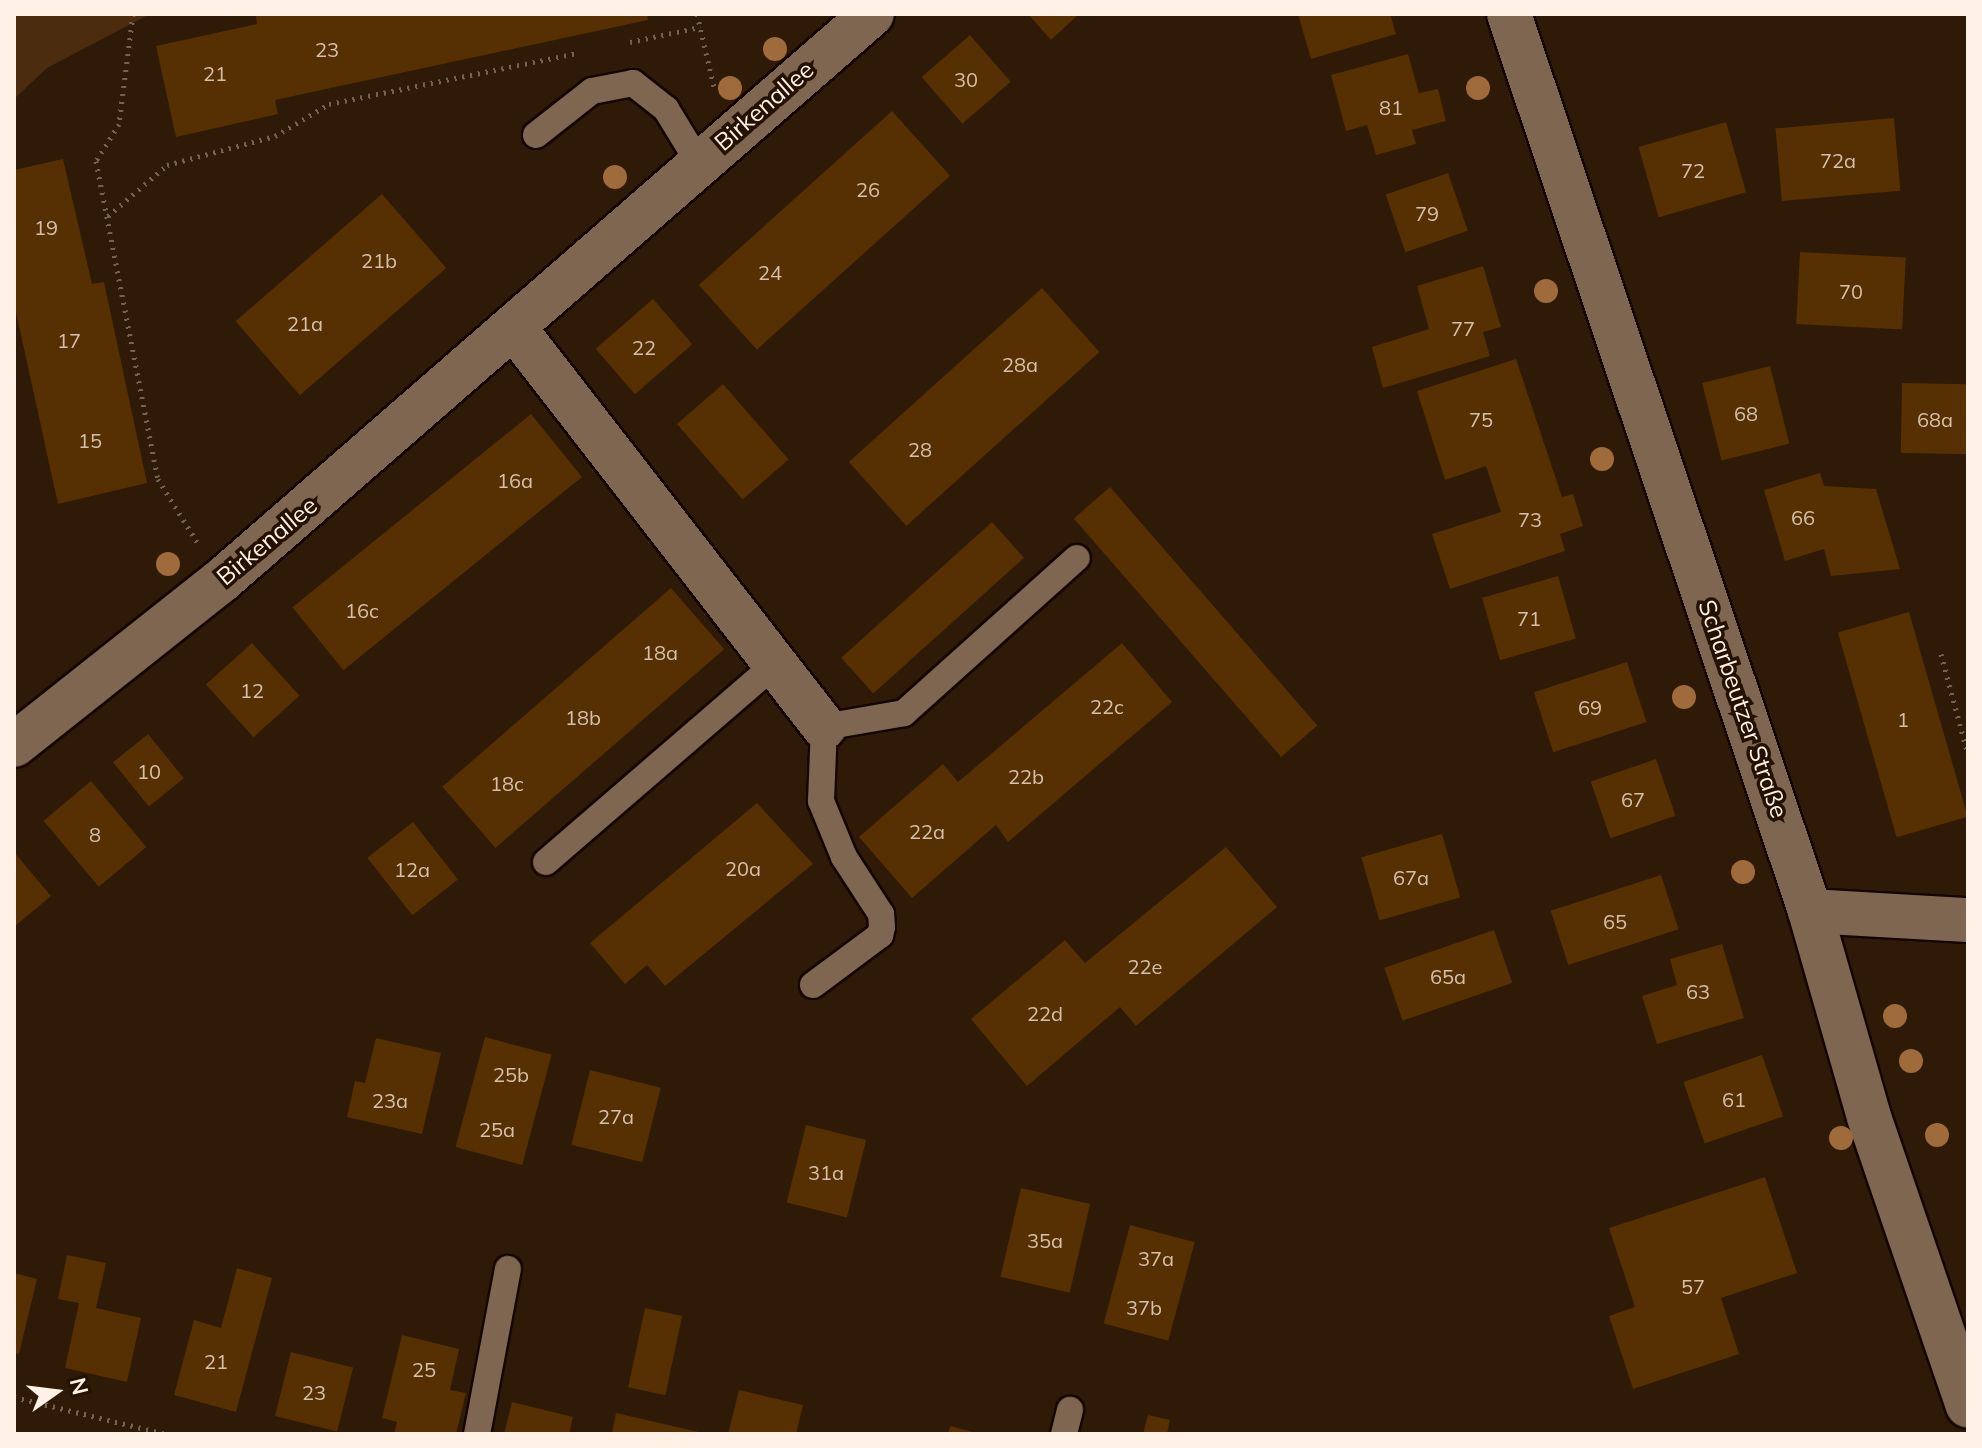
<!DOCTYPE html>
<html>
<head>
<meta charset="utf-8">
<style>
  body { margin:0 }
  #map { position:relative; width:1982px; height:1448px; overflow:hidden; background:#2e1a07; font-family:Mulish,sans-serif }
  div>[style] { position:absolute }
  .green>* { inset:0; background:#4b2c0e }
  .building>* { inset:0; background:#562f02; transform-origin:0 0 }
  .path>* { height:5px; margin-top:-2.5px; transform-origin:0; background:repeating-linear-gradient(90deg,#746252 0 2px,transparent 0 8px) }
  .roads { filter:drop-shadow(2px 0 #150500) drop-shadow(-2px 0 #150500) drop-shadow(0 2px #150500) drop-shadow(0 -2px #150500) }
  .lane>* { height:26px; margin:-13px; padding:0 13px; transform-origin:13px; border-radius:13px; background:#7e6651 }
  .street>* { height:44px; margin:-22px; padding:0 22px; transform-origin:22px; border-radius:22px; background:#7e6651 }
  .secondary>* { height:44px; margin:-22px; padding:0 22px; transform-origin:22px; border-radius:22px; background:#7e6651 }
  .trees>* { width:24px; height:24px; margin:-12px; border-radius:50%; background:#9f6b3b }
  span { translate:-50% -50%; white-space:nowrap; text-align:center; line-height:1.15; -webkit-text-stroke:7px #241101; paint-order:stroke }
  .number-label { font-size:20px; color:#d5c0ac }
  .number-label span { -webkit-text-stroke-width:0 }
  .street-label { font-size:24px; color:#fff1e5 }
  .frame { position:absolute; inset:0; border:16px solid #fff1e5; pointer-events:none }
  .north { position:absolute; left:16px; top:1352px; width:80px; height:80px; -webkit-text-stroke:6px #241101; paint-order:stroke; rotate:76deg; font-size:22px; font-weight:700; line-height:32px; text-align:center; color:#fff1e5 }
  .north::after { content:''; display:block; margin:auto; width:28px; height:36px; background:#fff1e5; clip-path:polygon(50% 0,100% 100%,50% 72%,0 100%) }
</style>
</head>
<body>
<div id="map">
  <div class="green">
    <div style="clip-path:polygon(14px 14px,150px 14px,47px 68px,14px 99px)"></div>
  </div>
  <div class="building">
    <div style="clip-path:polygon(262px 14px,647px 14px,648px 20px,275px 100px,278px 114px,176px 137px,156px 46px,257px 24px,256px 15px)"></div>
    <div style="clip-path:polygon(1028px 14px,1079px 14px,1051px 40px)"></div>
    <div style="clip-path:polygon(1298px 14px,1390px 14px,1396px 34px,1311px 59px)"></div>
    <div style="left:970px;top:35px;width:62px;height:64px;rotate:49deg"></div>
    <div style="clip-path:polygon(1408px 54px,1419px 93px,1438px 89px,1446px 121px,1412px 130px,1416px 144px,1376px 155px,1367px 125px,1346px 131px,1331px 75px)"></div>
    <div style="left:892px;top:111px;width:87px;height:260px;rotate:48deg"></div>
    <div style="left:1894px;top:118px;width:73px;height:119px;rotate:85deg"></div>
    <div style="left:1726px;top:122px;width:73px;height:91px;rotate:74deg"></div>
    <div style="clip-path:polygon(63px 159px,92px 284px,104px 282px,147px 483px,58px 504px,14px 303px,14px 170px)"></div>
    <div style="left:1448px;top:173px;width:61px;height:66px;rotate:71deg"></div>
    <div style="left:382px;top:194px;width:98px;height:194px;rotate:49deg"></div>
    <div style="left:1800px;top:252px;width:106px;height:72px;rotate:3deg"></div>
    <div style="clip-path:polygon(1483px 266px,1501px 327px,1483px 332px,1490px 356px,1383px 388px,1372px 347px,1429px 329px,1417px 286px)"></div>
    <div style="left:1042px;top:288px;width:86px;height:260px;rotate:48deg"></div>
    <div style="left:653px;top:299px;width:60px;height:76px;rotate:49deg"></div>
    <div style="clip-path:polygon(1516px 359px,1562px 497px,1573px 494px,1583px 526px,1560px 534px,1565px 551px,1450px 589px,1432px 534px,1501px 512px,1486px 466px,1445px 480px,1417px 391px)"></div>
    <div style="left:1770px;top:366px;width:80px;height:70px;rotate:76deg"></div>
    <div style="left:1902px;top:383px;width:66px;height:70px;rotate:1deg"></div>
    <div style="left:723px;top:384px;width:100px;height:61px;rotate:49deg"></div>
    <div style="left:531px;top:414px;width:81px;height:307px;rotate:51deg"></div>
    <div style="clip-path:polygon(1820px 473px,1824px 486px,1876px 489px,1900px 569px,1831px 576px,1824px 549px,1785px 561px,1764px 490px)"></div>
    <div style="left:1110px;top:487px;width:316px;height:48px;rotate:49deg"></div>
    <div style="left:992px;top:522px;width:48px;height:203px;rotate:48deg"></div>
    <div style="left:1558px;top:576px;width:65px;height:79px;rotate:74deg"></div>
    <div style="left:671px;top:588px;width:81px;height:303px;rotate:49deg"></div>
    <div style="left:1909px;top:612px;width:213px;height:74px;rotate:74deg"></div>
    <div style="left:252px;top:643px;width:71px;height:62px;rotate:48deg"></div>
    <div style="clip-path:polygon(1122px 643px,1172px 702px,1008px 842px,996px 825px,912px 898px,859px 837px,943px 764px,958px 782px)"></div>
    <div style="left:1627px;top:662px;width:63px;height:98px;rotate:72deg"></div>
    <div style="left:148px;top:734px;width:57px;height:45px;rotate:51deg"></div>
    <div style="left:1656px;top:759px;width:60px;height:69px;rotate:71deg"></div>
    <div style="left:91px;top:781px;width:86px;height:62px;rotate:50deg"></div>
    <div style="clip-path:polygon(757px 803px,813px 864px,665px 986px,647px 965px,625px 984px,590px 943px)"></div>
    <div style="left:413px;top:822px;width:73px;height:58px;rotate:52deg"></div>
    <div style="left:1442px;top:834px;width:66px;height:84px;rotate:74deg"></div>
    <div style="clip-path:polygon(1226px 847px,1277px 907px,1136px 1026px,1120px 1007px,1027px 1086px,971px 1019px,1065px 940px,1085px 963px)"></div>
    <div style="clip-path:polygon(14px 852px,51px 896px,14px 927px)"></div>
    <div style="left:1661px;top:875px;width:57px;height:116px;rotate:72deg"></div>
    <div style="left:1494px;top:930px;width:56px;height:116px;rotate:71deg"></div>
    <div style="clip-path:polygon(1722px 944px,1744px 1018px,1657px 1044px,1642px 996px,1677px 985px,1670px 959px)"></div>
    <div style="left:485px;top:1037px;width:69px;height:114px;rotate:15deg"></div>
    <div style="clip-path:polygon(376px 1038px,441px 1053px,422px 1134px,347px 1117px,355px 1081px,365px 1083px)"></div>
    <div style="left:1762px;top:1055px;width:65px;height:83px;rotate:71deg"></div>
    <div style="left:590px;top:1070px;width:73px;height:77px;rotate:14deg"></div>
    <div style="left:806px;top:1125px;width:62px;height:80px;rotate:14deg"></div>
    <div style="clip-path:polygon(1765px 1177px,1797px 1273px,1721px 1298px,1739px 1354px,1633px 1389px,1609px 1316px,1635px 1307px,1609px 1228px)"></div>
    <div style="left:1021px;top:1188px;width:71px;height:91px;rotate:13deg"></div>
    <div style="left:1130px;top:1225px;width:67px;height:102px;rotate:15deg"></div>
    <div style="clip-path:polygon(67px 1255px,106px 1263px,96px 1308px,141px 1318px,127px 1382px,65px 1368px,79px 1303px,58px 1299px)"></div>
    <div style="clip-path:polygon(237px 1268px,272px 1278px,236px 1412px,174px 1395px,194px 1320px,221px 1328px)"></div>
    <div style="clip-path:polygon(14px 1273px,37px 1279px,19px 1354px,14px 1353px)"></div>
    <div style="left:645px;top:1308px;width:38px;height:81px;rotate:12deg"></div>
    <div style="clip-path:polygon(402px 1335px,459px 1349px,450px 1390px,466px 1393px,456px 1434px,394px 1434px,397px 1422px,382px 1418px)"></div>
    <div style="left:291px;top:1352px;width:64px;height:66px;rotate:14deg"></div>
    <div style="clip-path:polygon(739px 1390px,803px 1405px,796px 1434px,728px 1434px)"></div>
    <div style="clip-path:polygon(512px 1402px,573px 1417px,569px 1434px,504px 1434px)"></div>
    <div style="clip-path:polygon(616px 1413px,703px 1433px,703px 1434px,612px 1434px)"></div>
    <div style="clip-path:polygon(1148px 1415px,1170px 1420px,1167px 1434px,1143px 1434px)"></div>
    <div style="clip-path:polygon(950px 1426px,976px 1433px,975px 1434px,948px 1434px)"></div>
  </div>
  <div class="path">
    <div style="left:133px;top:14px;width:111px;rotate:97.3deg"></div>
    <div style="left:119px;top:124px;width:44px;rotate:121.9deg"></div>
    <div style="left:96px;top:161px;width:324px;rotate:79deg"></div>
    <div style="left:158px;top:479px;width:74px;rotate:58.2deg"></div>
    <div style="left:697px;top:14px;width:75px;rotate:76.9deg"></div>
    <div style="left:630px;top:42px;width:72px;rotate:-12.1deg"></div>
    <div style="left:108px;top:216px;width:78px;rotate:-40.8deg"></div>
    <div style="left:167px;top:165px;width:112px;rotate:-15deg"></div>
    <div style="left:275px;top:136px;width:63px;rotate:-30.7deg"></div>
    <div style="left:329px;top:104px;width:253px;rotate:-11.6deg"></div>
    <div style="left:1941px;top:654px;width:105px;rotate:75deg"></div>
    <div style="left:14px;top:1397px;width:156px;rotate:13.7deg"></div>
  </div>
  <div class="roads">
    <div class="lane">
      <div style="left:536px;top:135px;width:71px;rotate:-38.2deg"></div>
      <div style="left:592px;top:91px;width:42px;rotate:-11deg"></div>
      <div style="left:633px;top:83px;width:42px;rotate:38.2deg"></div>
      <div style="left:666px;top:109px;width:63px;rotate:58.6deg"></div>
      <div style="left:546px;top:862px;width:303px;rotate:-40.8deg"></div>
      <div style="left:813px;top:985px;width:84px;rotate:-36.7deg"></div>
      <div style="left:880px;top:935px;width:8px;rotate:-76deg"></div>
      <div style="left:882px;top:927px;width:13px;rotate:-94deg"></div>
      <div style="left:881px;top:914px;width:68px;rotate:-123deg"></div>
      <div style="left:844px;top:857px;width:61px;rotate:-112.3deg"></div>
      <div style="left:821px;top:801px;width:74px;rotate:-87.7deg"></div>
      <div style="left:824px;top:727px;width:81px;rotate:-9.9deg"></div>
      <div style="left:904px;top:713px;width:232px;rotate:-41.9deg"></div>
      <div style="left:477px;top:1434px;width:168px;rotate:-79.4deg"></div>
      <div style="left:1064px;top:1434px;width:25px;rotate:-76deg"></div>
    </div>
    <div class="street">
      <div style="left:515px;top:329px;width:504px;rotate:52.17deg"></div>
      <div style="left:14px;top:745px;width:264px;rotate:-38.4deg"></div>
      <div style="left:221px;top:581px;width:863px;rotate:-41.05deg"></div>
      <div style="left:1810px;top:911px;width:158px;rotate:3.3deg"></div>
    </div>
    <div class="secondary">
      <div style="left:1509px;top:14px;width:946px;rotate:71.45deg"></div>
      <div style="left:1810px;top:911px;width:214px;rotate:74deg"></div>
      <div style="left:1869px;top:1117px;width:305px;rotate:71.1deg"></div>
    </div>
  </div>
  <div class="trees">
    <div style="left:775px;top:49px"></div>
    <div style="left:730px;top:88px"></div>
    <div style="left:1478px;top:88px"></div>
    <div style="left:615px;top:177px"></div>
    <div style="left:1546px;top:291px"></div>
    <div style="left:1602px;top:459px"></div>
    <div style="left:168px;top:564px"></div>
    <div style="left:1684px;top:697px"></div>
    <div style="left:1743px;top:872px"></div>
    <div style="left:1895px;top:1016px"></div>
    <div style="left:1911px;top:1061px"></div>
    <div style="left:1937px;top:1135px"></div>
    <div style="left:1841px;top:1138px"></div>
  </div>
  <div class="number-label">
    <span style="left:327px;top:49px">23</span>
    <span style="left:215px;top:73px">21</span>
    <span style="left:966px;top:79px">30</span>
    <span style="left:1391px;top:107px">81</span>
    <span style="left:1838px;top:160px">72a</span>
    <span style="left:1693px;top:170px">72</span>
    <span style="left:868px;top:189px">26</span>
    <span style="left:1427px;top:213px">79</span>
    <span style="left:46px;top:227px">19</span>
    <span style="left:379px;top:260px">21b</span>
    <span style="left:770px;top:272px">24</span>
    <span style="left:1851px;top:291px">70</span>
    <span style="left:305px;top:323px">21a</span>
    <span style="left:1463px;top:328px">77</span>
    <span style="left:69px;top:340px">17</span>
    <span style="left:644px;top:347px">22</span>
    <span style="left:1020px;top:364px">28a</span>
    <span style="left:1746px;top:413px">68</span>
    <span style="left:1481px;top:419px">75</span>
    <span style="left:1935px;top:419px">68a</span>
    <span style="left:90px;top:440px">15</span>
    <span style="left:920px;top:449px">28</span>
    <span style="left:515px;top:480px">16a</span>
    <span style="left:1803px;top:517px">66</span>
    <span style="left:1530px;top:519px">73</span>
    <span style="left:362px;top:610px">16c</span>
    <span style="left:1529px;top:618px">71</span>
    <span style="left:660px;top:652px">18a</span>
    <span style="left:252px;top:690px">12</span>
    <span style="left:1107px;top:706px">22c</span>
    <span style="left:1590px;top:707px">69</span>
    <span style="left:583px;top:717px">18b</span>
    <span style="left:1903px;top:719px">1</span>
    <span style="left:149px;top:771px">10</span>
    <span style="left:1026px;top:776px">22b</span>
    <span style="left:507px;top:783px">18c</span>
    <span style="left:1633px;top:799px">67</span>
    <span style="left:927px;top:831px">22a</span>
    <span style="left:95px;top:834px">8</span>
    <span style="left:743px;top:868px">20a</span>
    <span style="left:412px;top:869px">12a</span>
    <span style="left:1411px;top:877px">67a</span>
    <span style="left:1615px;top:921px">65</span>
    <span style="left:1145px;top:966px">22e</span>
    <span style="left:1448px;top:976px">65a</span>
    <span style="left:1698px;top:991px">63</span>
    <span style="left:1045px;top:1013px">22d</span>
    <span style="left:511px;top:1074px">25b</span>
    <span style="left:1734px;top:1099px">61</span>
    <span style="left:390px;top:1100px">23a</span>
    <span style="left:616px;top:1116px">27a</span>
    <span style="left:497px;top:1129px">25a</span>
    <span style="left:826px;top:1172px">31a</span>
    <span style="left:1045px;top:1240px">35a</span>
    <span style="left:1156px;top:1258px">37a</span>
    <span style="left:1693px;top:1286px">57</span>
    <span style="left:1144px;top:1307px">37b</span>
    <span style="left:216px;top:1361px">21</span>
    <span style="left:424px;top:1369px">25</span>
    <span style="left:314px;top:1392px">23</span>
  </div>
  <div class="street-label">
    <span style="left:764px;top:106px;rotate:-41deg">Birkenallee</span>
    <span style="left:267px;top:541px;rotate:-40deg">Birkenallee</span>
    <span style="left:1743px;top:709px;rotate:71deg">Scharbeutzer Straße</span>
  </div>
  <div class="frame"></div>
  <div class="north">N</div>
</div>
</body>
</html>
